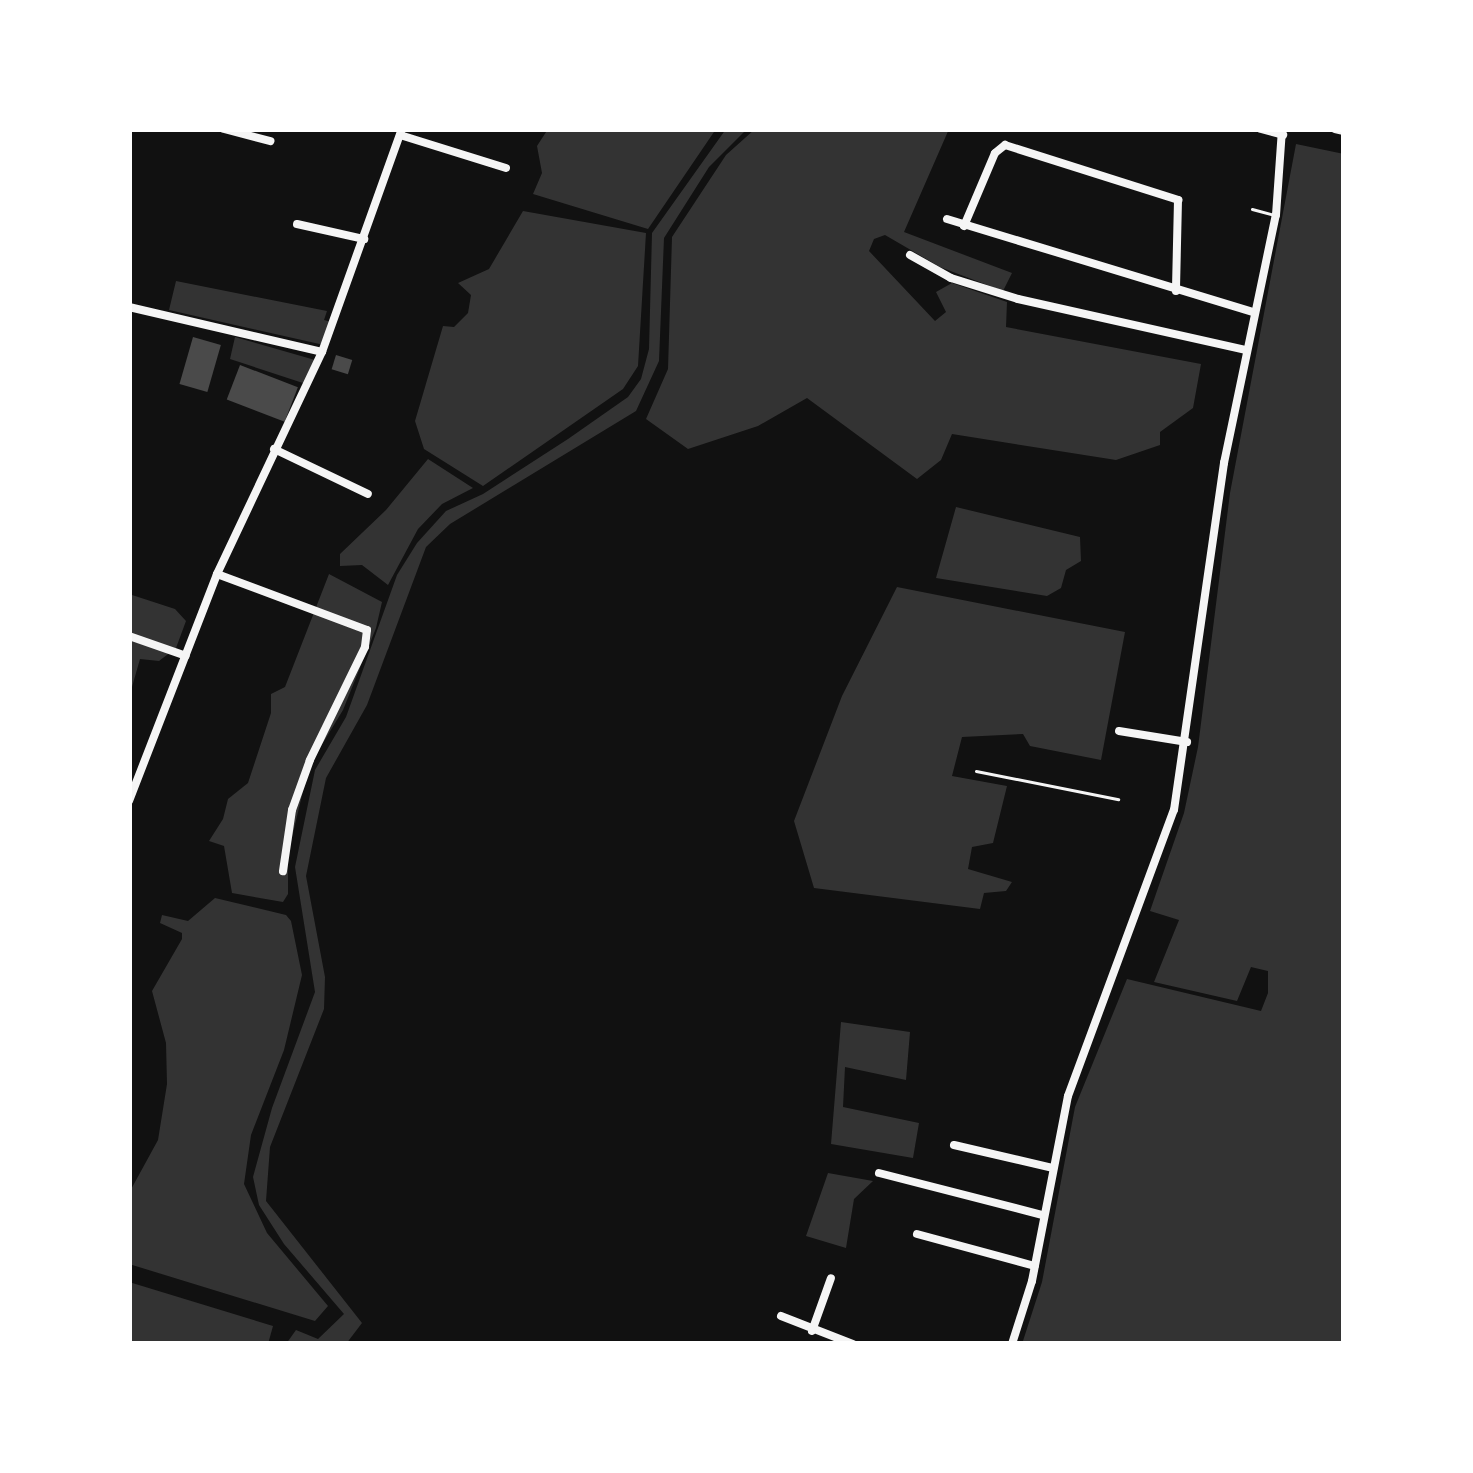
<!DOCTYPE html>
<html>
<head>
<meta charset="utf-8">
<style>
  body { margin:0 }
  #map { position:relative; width:1473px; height:1473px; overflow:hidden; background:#111; font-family:"Space Grotesk",sans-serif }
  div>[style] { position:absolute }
  .water>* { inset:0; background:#333 }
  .building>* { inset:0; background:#4a4a4a; transform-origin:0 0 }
  .service>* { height:3px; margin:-1.5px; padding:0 1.5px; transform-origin:1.5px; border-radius:1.5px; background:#f5f5f5 }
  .minor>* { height:8px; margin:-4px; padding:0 4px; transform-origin:4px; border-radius:4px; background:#f5f5f5 }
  span { translate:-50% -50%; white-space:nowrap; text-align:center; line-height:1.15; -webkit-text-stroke:12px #fff; paint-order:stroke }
  .frame { position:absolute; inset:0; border:132px solid #fff; pointer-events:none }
</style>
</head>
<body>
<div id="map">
  <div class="water">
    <div style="clip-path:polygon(548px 129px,716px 129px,648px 229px,533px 194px,542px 173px,537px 146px)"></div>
    <div style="clip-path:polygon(726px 129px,747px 129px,709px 167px,664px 238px,659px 361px,636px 411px,450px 524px,426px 547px,367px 705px,326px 778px,306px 876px,325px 977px,324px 1009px,270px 1147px,266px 1201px,362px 1323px,346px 1344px,286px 1344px,296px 1330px,318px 1339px,344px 1314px,284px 1244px,259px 1205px,253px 1177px,272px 1108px,315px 992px,295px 867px,315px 770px,346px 717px,397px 575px,417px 543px,446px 511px,483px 494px,568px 439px,628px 397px,641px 379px,649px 349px,652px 233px)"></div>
    <div style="clip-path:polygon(755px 129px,949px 129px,904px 232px,1012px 273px,1003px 291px,940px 267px,885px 235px,874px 239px,869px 251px,935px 321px,946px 312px,936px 292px,952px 283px,1007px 302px,1006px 327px,1201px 364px,1193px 408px,1160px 432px,1160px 445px,1116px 460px,952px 434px,941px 460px,917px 479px,807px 398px,758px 426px,688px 449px,646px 419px,668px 369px,672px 237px,726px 155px)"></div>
    <div style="clip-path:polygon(1296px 144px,1344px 154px,1344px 1344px,1022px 1344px,1042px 1282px,1075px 1107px,1127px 979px,1261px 1011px,1268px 993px,1268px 971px,1251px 967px,1237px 1001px,1154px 982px,1179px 920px,1150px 911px,1184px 813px,1198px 747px,1230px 493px)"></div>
    <div style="clip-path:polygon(523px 211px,646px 233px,638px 366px,623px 389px,483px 486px,424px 449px,415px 421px,443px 326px,454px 327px,468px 313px,471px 295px,458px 283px,489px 269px)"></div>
    <div style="clip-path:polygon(176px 281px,327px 311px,324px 320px,331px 322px,324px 345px,169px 310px)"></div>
    <div style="clip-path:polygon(235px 337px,315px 360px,306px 384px,230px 359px)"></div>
    <div style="clip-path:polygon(428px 459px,473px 488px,442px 504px,418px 529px,388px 585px,362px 565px,340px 566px,340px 554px,386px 510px)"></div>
    <div style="clip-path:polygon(956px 507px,1080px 537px,1081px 561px,1066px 570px,1061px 588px,1047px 596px,936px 578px)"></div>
    <div style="clip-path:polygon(329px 574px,382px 602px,376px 628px,343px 710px,309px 766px,288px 854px,288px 894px,283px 902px,232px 893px,224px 846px,209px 841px,223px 819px,228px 799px,248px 783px,271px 713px,271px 694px,285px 687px)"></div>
    <div style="clip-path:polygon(897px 587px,1125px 632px,1101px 760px,1030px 746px,1023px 734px,962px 737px,952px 776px,1007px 786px,993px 843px,972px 847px,968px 869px,1012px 882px,1006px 891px,984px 893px,980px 909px,814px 888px,794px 821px,842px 696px)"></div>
    <div style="clip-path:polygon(129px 594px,175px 609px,186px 621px,176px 648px,159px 661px,140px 659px,130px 694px)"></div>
    <div style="clip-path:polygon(215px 898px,286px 915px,291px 921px,302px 975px,284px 1050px,251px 1135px,244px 1184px,267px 1233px,328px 1306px,315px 1321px,129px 1264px,129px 1193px,158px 1140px,167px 1084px,166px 1043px,152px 991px,182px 939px,182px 933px,160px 923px,162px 915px,188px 921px)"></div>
    <div style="clip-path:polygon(841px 1022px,910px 1032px,906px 1080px,845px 1067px,843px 1107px,919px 1123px,913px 1158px,831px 1144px)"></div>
    <div style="clip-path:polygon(828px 1173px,873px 1181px,854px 1199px,846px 1248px,806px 1236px)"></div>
    <div style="clip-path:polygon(129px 1282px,273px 1326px,268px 1344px,129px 1344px)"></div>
  </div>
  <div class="building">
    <div style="left:193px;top:337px;width:29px;height:49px;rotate:16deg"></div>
    <div style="left:336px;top:355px;width:17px;height:15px;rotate:17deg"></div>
    <div style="left:240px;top:365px;width:62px;height:37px;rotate:21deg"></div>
  </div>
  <div class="service">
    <div style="left:1252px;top:209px;width:24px;rotate:15deg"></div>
    <div style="left:976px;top:771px;width:145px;rotate:11.2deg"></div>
  </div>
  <div class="minor">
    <div style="left:224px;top:129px;width:48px;rotate:14.6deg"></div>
    <div style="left:1261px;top:129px;width:23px;rotate:15deg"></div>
    <div style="left:1335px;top:129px;width:9px;rotate:13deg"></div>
    <div style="left:400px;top:135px;width:111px;rotate:17.3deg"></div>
    <div style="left:947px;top:219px;width:321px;rotate:16.9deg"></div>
    <div style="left:297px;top:224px;width:69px;rotate:12.6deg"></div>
    <div style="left:964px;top:226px;width:79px;rotate:-67deg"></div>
    <div style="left:995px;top:153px;width:13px;rotate:-39deg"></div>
    <div style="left:1005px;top:145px;width:182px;rotate:17.6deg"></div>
    <div style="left:1178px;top:200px;width:91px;rotate:91.3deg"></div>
    <div style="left:910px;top:255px;width:47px;rotate:29.3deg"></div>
    <div style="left:951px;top:278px;width:70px;rotate:17.4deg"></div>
    <div style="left:1018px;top:299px;width:234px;rotate:12.6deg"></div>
    <div style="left:129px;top:307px;width:198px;rotate:13.1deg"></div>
    <div style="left:274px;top:449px;width:104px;rotate:25.6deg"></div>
    <div style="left:217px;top:574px;width:160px;rotate:20.5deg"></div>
    <div style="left:367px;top:630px;width:17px;rotate:97deg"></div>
    <div style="left:365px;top:647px;width:126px;rotate:116deg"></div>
    <div style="left:310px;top:760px;width:53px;rotate:109.8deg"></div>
    <div style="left:292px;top:810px;width:62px;rotate:98.4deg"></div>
    <div style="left:129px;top:636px;width:60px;rotate:19.3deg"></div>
    <div style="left:1119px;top:731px;width:69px;rotate:9.2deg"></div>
    <div style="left:129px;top:801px;width:243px;rotate:-68.8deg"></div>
    <div style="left:217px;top:574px;width:246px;rotate:-64.7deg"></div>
    <div style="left:322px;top:352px;width:237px;rotate:-70.3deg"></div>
    <div style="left:954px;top:1145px;width:102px;rotate:13.1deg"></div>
    <div style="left:879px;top:1173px;width:169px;rotate:14.4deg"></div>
    <div style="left:917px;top:1234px;width:122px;rotate:15.2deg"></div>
    <div style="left:781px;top:1316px;width:77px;rotate:21.3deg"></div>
    <div style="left:812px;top:1331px;width:56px;rotate:-70.3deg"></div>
    <div style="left:1012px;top:1344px;width:66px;rotate:-72.4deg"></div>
    <div style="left:1032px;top:1281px;width:188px;rotate:-79deg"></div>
    <div style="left:1068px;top:1096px;width:305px;rotate:-69.7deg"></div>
    <div style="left:1174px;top:810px;width:351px;rotate:-81.8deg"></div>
    <div style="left:1224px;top:463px;width:253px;rotate:-78.2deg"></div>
    <div style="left:1276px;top:215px;width:86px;rotate:-86deg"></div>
  </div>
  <div class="frame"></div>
</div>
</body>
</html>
